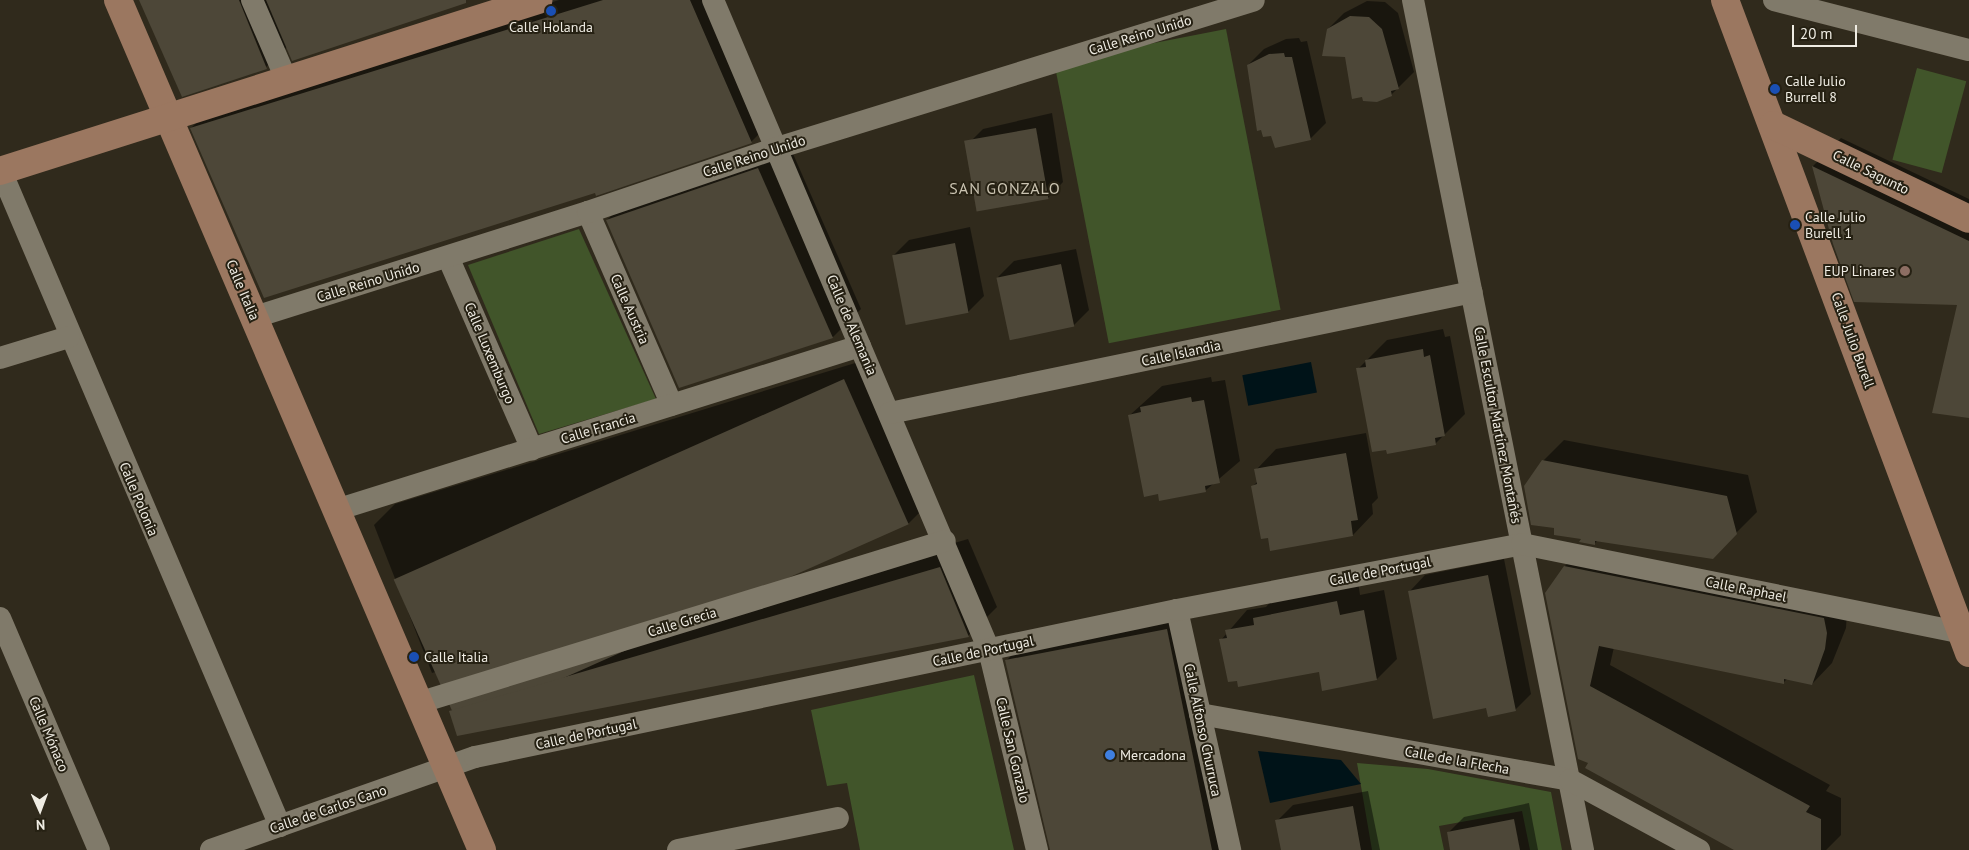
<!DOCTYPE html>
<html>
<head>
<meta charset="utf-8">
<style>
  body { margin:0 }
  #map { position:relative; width:1969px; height:850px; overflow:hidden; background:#302a1c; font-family:"PT Sans",sans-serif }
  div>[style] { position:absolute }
  .green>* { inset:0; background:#41552a; transform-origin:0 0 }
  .water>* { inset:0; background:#001318; transform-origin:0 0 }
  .shadow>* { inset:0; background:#0007 }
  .building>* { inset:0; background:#4d4738; transform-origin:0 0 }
  .street>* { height:22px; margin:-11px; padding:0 11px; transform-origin:11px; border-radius:11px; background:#807a6a }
  .secondary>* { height:28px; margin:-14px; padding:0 14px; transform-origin:14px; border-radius:14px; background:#9b7760 }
  .dots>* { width:14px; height:14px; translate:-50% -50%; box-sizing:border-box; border:2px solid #262113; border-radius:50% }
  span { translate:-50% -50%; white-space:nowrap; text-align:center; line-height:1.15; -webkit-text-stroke:4px #262113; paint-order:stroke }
  .poi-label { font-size:14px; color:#efece3 }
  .left { translate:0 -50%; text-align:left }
  .right { translate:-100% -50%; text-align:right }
  .street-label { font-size:14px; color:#efece3 }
  .quarter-label { font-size:16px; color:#cac3b1; letter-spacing:1px }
  .north { position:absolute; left:15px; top:785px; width:50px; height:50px; -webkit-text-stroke:4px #262113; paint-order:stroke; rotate:178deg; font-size:14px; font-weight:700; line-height:20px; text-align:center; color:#efece3 }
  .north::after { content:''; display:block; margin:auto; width:18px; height:22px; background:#efece3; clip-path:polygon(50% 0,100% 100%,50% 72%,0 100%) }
  .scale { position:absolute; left:1792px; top:25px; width:65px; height:22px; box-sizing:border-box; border:2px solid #efece3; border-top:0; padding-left:6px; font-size:15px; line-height:18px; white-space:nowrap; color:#efece3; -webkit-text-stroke:4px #262113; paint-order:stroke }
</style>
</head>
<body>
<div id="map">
  <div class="green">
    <div style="left:1226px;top:29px;width:286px;height:175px;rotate:79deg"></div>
    <div style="left:1917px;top:68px;width:51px;height:95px;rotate:15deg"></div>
    <div style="clip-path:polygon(579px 229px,656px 399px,539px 434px,468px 265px)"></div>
    <div style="clip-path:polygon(974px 675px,1014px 850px,860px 850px,847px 783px,827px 786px,811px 710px)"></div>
    <div style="clip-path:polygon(1357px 763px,1428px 769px,1551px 792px,1562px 850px,1530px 850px,1522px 811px,1439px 826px,1444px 850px,1372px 850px)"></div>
  </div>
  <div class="water">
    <div style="left:1311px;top:362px;width:31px;height:70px;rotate:79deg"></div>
    <div style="clip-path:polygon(1258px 751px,1341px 760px,1361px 784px,1270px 803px)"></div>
  </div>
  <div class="shadow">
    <div style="clip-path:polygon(140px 0,450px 0,288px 46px,265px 68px)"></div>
    <div style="clip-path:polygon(559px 0,719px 0,772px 121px,751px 142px,595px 192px,191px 128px,212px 108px)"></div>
    <div style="clip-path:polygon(1367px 1px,1385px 2px,1398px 13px,1414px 72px,1391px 95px,1346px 56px,1328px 29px,1344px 13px)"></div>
    <div style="clip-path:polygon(1299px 38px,1301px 42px,1307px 41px,1326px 123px,1310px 139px,1248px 65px,1264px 49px,1286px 39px)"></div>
    <div style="clip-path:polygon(1052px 113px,1063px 182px,1048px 198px,967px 145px,983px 129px)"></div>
    <div style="clip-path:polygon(1841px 138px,1969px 199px,1969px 416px,1959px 304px,1834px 244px,1813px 166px)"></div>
    <div style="clip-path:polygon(787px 140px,861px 309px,833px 337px,607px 220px,636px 191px)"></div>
    <div style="clip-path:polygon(970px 227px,984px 296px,968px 312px,893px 256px,909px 240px)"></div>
    <div style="clip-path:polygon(1076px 249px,1089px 310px,1073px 326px,998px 277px,1014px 261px)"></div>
    <div style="clip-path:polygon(1443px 329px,1445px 337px,1450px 336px,1465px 414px,1435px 444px,1358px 369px,1387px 340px)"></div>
    <div style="clip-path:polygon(865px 360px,930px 502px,909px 523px,432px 673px,374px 525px,395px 504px)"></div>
    <div style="clip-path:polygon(1211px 377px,1212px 382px,1225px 380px,1240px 461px,1206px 490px,1159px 493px,1130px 415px,1162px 386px)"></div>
    <div style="clip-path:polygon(1366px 433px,1378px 498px,1372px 504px,1373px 514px,1353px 535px,1269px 536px,1253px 486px,1258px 481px,1256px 470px,1276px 449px)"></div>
    <div style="clip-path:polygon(1564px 440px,1748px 475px,1757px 512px,1712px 557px,1598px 540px,1594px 544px,1584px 538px,1543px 461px)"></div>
    <div style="clip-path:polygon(968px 539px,997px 607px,968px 636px,450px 712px,479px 683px)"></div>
    <div style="clip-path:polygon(1585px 546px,1847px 612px,1846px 628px,1832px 663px,1812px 684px,1788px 678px,1784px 682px,1614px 647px,1610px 665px,1830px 785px,1826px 791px,1841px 798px,1841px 835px,1826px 850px,1737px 850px,1590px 762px,1564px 567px)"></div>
    <div style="clip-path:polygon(1504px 559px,1531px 694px,1515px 710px,1487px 706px,1410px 591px,1425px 575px)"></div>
    <div style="clip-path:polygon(1358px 581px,1360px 595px,1384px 590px,1397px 659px,1377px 679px,1320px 670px,1221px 640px,1247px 610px,1266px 607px,1275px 597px)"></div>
    <div style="clip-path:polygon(1187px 609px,1219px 850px,1051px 850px,1007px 660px,1027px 639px)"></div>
    <div style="clip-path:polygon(1368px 791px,1380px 850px,1282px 850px,1277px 821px,1293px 805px)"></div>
    <div style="clip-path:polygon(1529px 803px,1538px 850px,1451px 850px,1448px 833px,1464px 817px)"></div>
  </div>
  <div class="building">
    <div style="clip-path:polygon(139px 0,239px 0,267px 69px,182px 97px)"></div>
    <div style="clip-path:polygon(266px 0,466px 0,466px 3px,292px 61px)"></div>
    <div style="clip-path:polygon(603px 0,690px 0,752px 143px,596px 196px,595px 193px,264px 298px,190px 128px)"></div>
    <div style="clip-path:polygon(1350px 16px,1369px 17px,1382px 29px,1399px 89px,1391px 91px,1392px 96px,1377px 102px,1363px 101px,1362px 97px,1352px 99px,1345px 57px,1322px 56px,1327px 29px)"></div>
    <div style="clip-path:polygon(1284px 53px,1285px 57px,1292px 57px,1311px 140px,1275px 148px,1271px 136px,1263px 137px,1261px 130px,1257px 131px,1247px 65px,1269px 54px)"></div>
    <div style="left:1036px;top:128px;width:72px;height:73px;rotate:80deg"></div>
    <div style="clip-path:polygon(1812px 166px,1969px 241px,1969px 418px,1932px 413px,1957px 305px,1854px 302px,1833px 244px)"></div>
    <div style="clip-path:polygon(758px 168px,833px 338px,679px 388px,606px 220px)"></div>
    <div style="left:955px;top:243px;width:71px;height:64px;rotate:79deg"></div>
    <div style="left:1061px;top:264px;width:64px;height:66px;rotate:78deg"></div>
    <div style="clip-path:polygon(1423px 349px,1424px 357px,1430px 355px,1445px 436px,1435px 438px,1436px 445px,1387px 454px,1386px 450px,1372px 452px,1356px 368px,1366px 367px,1365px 360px)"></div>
    <div style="left:844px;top:379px;width:159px;height:493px;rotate:66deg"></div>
    <div style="clip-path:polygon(1191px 397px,1192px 402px,1204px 400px,1220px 483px,1205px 486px,1206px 492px,1159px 501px,1158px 494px,1144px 497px,1128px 415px,1141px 412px,1140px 407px)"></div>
    <div style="clip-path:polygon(1346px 453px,1358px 520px,1351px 521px,1353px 536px,1270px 551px,1268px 538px,1261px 539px,1251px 486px,1257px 484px,1254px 469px)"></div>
    <div style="clip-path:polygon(1542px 460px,1727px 496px,1737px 534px,1713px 559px,1595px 541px,1595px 545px,1579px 542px,1581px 539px,1554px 535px,1554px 528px,1531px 525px,1524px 486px)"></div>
    <div style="clip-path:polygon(1564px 566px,1824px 618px,1827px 633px,1825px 649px,1812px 685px,1784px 679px,1784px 684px,1599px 646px,1590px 686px,1810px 806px,1806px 812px,1821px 819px,1821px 850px,1734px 850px,1585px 768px,1588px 763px,1578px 759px,1545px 593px)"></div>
    <div style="clip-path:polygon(940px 567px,969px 637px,457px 736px,449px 711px)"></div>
    <div style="clip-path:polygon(1488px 575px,1516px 711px,1488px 717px,1486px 708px,1433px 719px,1408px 591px)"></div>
    <div style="clip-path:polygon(1337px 601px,1340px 615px,1364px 610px,1377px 680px,1322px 691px,1319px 672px,1238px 687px,1237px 681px,1228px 682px,1219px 639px,1227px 638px,1225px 630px,1254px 625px,1253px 618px)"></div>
    <div style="clip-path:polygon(1167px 629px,1212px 850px,1050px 850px,1005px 660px)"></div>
    <div style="clip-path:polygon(1353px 806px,1361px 850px,1281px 850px,1275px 820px)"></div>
    <div style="clip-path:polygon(1514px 819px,1520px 850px,1450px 850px,1447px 832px)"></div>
  </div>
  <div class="street">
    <div style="left:252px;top:0;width:88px;rotate:66.6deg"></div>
    <div style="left:713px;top:0;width:706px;rotate:66.99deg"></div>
    <div style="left:989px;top:650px;width:206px;rotate:76.5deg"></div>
    <div style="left:1413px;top:0;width:867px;rotate:78.69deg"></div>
    <div style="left:1774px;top:0;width:201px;rotate:14.4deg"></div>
    <div style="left:1px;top:171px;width:712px;rotate:66.93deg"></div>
    <div style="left:588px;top:212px;width:210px;rotate:66.5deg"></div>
    <div style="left:448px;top:257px;width:210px;rotate:66.4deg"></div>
    <div style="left:255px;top:317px;width:349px;rotate:-17.5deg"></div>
    <div style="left:588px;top:212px;width:200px;rotate:-18.7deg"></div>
    <div style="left:777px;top:148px;width:499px;rotate:-17.2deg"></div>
    <div style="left:0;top:358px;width:72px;rotate:-16.9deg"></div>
    <div style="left:890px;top:413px;width:594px;rotate:-11.74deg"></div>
    <div style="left:336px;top:510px;width:549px;rotate:-17.38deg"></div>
    <div style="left:1177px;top:610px;width:246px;rotate:77.5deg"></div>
    <div style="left:0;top:618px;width:252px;rotate:66.9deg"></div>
    <div style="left:418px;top:703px;width:551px;rotate:-17.09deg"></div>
    <div style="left:1200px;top:714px;width:376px;rotate:10.1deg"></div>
    <div style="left:1570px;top:780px;width:147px;rotate:28.5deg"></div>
    <div style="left:211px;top:850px;width:280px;rotate:-19.4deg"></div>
    <div style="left:475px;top:757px;width:717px;rotate:-11.83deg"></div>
    <div style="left:1177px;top:610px;width:351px;rotate:-10.8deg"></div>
    <div style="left:1522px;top:544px;width:456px;rotate:11.4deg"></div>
    <div style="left:678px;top:850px;width:163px;rotate:-11.3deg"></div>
  </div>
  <div class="secondary">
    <div style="left:118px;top:0;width:925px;rotate:66.82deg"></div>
    <div style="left:1725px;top:0;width:697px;rotate:69.51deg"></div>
    <div style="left:1773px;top:125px;width:217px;rotate:25.6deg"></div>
    <div style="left:0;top:171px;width:565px;rotate:-17.63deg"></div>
  </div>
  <div class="dots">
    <div style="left:551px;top:11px;background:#1a4fb4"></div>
    <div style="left:1775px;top:89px;background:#1a4fb4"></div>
    <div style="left:1795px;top:225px;background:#1a4fb4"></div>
    <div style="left:1905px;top:271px;background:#8d6e63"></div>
    <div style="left:414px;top:657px;background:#1a4fb4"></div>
    <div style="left:1110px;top:755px;background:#3f7fe0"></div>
  </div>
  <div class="poi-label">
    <span style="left:551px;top:27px">Calle Holanda</span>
    <span class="left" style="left:1785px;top:89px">Calle Julio<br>Burrell 8</span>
    <span class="left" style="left:1805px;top:225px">Calle Julio<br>Burell 1</span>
    <span class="right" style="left:1895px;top:271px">EUP Linares</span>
    <span class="left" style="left:424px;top:657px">Calle Italia</span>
    <span class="left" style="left:1120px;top:755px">Mercadona</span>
  </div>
  <div class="street-label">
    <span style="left:1140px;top:35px;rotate:-17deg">Calle Reino Unido</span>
    <span style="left:754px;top:156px;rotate:-18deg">Calle Reino Unido</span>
    <span style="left:1871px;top:172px;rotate:26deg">Calle Sagunto</span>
    <span style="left:368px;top:282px;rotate:-17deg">Calle Reino Unido</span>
    <span style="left:243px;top:290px;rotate:67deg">Calle Italia</span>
    <span style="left:630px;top:309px;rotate:66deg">Calle Austria</span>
    <span style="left:852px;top:325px;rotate:67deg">Calle de Alemania</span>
    <span style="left:1853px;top:340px;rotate:70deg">Calle Julio Burell</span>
    <span style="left:490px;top:353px;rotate:67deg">Calle Luxemburgo</span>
    <span style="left:1181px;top:353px;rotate:-12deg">Calle Islandia</span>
    <span style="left:1498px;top:425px;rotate:79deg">Calle Escultor Martínez Montañés</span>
    <span style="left:598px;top:428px;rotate:-17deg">Calle Francia</span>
    <span style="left:139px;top:499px;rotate:67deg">Calle Polonia</span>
    <span style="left:1380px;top:571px;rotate:-11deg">Calle de Portugal</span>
    <span style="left:1746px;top:589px;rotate:11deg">Calle Raphael</span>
    <span style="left:682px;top:622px;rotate:-17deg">Calle Grecia</span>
    <span style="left:983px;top:651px;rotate:-12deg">Calle de Portugal</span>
    <span style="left:1203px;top:730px;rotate:78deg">Calle Alfonso Churruca</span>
    <span style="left:49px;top:734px;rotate:67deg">Calle Mónaco</span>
    <span style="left:586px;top:734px;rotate:-12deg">Calle de Portugal</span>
    <span style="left:1013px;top:750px;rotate:77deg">Calle San Gonzalo</span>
    <span style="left:1457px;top:760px;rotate:10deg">Calle de la Flecha</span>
    <span style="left:328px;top:809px;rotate:-19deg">Calle de Carlos Cano</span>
  </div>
  <div class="quarter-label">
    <span style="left:1005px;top:188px">SAN GONZALO</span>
  </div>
  <div class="north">N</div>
  <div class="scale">20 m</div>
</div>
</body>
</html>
